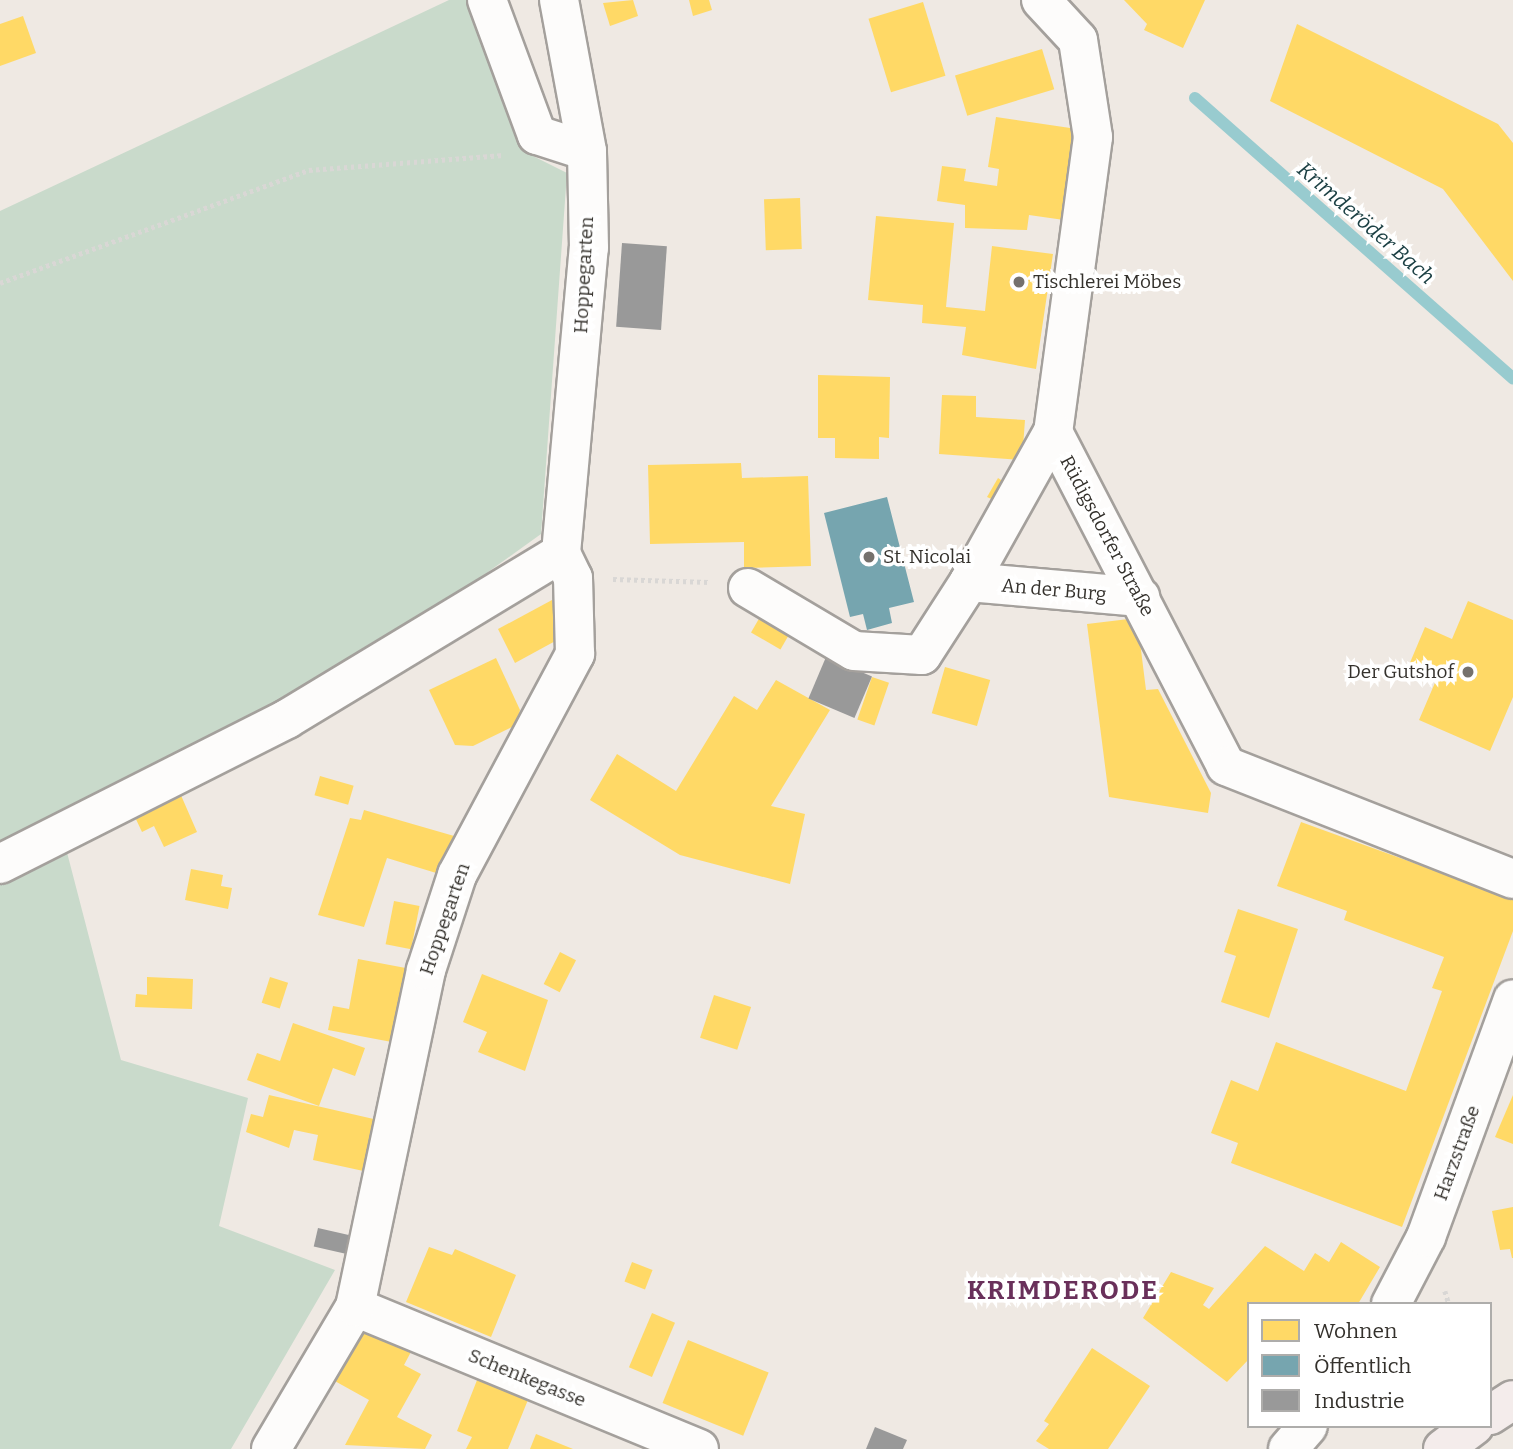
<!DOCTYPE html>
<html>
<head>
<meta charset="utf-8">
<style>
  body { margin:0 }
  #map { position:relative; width:1513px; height:1449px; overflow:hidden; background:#efe9e3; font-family:Bitter,serif }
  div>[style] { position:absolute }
  .green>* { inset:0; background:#c9dacb }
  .homes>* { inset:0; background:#ffd966; transform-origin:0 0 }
  .public>* { inset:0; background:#76a5af }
  .industry>* { inset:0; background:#999; transform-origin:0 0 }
  .stream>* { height:12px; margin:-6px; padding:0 6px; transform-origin:6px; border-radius:6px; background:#98cbcf }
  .path>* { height:4.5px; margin-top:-2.25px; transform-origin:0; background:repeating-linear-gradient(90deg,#d9d7d5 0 3.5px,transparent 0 7px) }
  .roads { filter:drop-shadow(2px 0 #a4a09c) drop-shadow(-2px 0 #a4a09c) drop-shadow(0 2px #a4a09c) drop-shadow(0 -2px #a4a09c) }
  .minor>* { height:38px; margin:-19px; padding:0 19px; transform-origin:19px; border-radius:19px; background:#fdfcfb }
  .major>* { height:38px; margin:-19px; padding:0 19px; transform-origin:19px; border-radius:19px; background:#f4eceb }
  .dots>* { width:19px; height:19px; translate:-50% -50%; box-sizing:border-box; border:4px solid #fff; border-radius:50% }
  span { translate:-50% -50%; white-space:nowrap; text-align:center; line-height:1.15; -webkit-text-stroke:7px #fff; paint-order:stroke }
  .street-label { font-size:19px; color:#34312c }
  .poi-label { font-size:19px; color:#34312c }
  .left { translate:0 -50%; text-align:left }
  .right { translate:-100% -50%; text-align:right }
  .water-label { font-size:21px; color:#1c4044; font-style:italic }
  .district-label { font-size:26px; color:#69305a; font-weight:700; letter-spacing:2px }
  .legend { position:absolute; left:1247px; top:1302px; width:245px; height:126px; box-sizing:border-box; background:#fff; border:2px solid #aeadab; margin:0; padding:9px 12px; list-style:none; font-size:21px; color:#34312c }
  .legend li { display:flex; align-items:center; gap:14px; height:35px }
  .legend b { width:35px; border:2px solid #aeadab }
</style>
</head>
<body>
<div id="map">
  <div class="green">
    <div style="clip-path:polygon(449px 0,475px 0,533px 156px,567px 173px,541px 534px,460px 592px,294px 694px,57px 814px,121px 1060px,248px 1098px,219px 1226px,335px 1270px,231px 1449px,0 1449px,0 211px)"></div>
  </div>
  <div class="homes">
    <div style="clip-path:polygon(633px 0,638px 16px,610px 26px,603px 3px)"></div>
    <div style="clip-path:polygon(689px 0,709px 0,712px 10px,693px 16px)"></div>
    <div style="clip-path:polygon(1124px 0,1205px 0,1183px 48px,1144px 30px,1147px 24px)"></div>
    <div style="left:923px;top:2px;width:77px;height:57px;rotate:73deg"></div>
    <div style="clip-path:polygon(23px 16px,36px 53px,0 66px,0 24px)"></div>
    <div style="clip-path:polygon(1297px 24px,1498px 124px,1513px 143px,1513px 281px,1443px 189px,1270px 101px)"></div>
    <div style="left:1042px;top:49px;width:42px;height:91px;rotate:73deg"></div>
    <div style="clip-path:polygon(996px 117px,1077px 129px,1064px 220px,1029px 215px,1027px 230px,965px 228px,965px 205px,937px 201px,942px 166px,966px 169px,964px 181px,997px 186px,999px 169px,988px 167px)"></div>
    <div style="left:800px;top:198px;width:51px;height:36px;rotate:88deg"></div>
    <div style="clip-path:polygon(876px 216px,954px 223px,946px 307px,985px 311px,992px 246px,1053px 254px,1036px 369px,962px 355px,966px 327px,922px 323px,923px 305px,868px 300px)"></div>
    <div style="clip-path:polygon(818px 375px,890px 377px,889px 438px,879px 437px,879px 459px,835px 458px,835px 438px,818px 438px)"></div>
    <div style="clip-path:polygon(942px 395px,976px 396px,976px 417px,1025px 420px,1022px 460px,939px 454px)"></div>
    <div style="clip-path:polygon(741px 463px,742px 478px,808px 476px,811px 566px,744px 568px,744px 542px,650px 544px,648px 465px)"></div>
    <div style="clip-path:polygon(998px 478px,1007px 484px,998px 502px,987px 497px)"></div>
    <div style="clip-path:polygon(552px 600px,559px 639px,515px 663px,498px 629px)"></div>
    <div style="clip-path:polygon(1468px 601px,1513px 620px,1513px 697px,1490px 751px,1419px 720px,1437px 678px,1409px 665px,1425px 627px,1452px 639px)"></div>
    <div style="left:764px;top:610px;width:34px;height:26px;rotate:30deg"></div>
    <div style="clip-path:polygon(1137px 618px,1146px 690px,1158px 689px,1211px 793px,1208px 813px,1109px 797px,1087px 624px)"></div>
    <div style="clip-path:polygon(496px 658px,520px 710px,516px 725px,473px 746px,455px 745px,429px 690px)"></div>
    <div style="left:945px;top:667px;width:47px;height:48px;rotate:16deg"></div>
    <div style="left:872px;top:677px;width:18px;height:45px;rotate:19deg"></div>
    <div style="clip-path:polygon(776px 680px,830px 710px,771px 806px,805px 814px,790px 884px,680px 855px,590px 800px,617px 754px,676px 791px,734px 696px,757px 710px)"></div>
    <div style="left:320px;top:776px;width:35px;height:20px;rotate:16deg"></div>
    <div style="clip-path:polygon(180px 793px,197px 832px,164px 847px,154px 826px,142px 832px,134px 815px)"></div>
    <div style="clip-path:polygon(364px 810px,461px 838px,446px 876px,387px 858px,364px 927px,318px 915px,350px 818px,361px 820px)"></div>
    <div style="clip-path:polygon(1301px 822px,1513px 899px,1513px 931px,1402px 1227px,1231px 1163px,1238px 1143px,1211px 1133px,1231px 1080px,1258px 1091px,1276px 1042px,1406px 1091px,1442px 991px,1432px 988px,1444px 957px,1344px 920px,1347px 911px,1277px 886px)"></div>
    <div style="clip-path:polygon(191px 869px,223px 875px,221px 886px,232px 888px,228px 909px,185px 900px)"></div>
    <div style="left:394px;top:901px;width:26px;height:44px;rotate:11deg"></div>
    <div style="clip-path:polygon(1238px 909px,1298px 929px,1269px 1018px,1221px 1002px,1236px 956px,1224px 952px)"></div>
    <div style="left:560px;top:952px;width:18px;height:36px;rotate:27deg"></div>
    <div style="clip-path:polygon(358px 959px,411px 969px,397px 1043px,328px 1030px,333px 1006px,349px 1009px)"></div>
    <div style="clip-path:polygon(482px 974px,548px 1000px,525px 1071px,478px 1052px,487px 1032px,463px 1022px)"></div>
    <div style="clip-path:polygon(147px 977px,193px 979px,192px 1009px,135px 1007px,136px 994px,147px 995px)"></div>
    <div style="left:270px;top:977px;width:19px;height:27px;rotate:18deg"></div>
    <div style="left:714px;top:995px;width:39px;height:45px;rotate:18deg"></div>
    <div style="clip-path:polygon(293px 1023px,365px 1048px,355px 1076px,333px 1068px,319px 1106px,247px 1080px,257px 1053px,280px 1061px)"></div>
    <div style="clip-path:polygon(269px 1095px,378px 1120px,368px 1172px,313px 1160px,318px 1135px,294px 1130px,289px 1148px,246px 1132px,251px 1114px,263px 1117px)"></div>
    <div style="clip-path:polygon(1513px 1095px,1513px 1144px,1495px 1137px)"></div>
    <div style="clip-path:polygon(1513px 1207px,1513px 1258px,1512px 1258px,1510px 1249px,1500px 1250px,1492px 1211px)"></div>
    <div style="clip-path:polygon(1341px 1242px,1380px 1267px,1358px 1304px,1249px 1304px,1249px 1359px,1227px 1382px,1143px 1318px,1171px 1272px,1214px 1288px,1203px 1305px,1209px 1309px,1265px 1246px,1304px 1271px,1315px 1253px,1329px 1262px)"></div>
    <div style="clip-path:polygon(429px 1247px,452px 1255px,455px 1249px,516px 1275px,491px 1337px,406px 1302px)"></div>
    <div style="left:632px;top:1262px;width:22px;height:21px;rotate:21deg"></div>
    <div style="left:652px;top:1313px;width:25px;height:59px;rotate:23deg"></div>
    <div style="clip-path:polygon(364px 1324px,412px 1350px,404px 1365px,421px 1374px,397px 1417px,432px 1435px,425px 1449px,345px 1445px,369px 1400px,333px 1380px)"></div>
    <div style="left:688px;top:1340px;width:87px;height:68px;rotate:22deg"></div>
    <div style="clip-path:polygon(1092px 1348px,1150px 1386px,1108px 1449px,1049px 1449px,1036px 1441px,1049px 1424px,1044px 1421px)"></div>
    <div style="clip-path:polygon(481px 1370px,532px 1390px,508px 1449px,466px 1449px,472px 1437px,457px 1431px)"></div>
    <div style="clip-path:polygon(536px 1434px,573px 1449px,530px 1449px)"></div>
  </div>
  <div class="public">
    <div style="clip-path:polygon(887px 497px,914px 602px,889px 608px,892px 623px,867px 630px,863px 614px,850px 617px,824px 513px)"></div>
  </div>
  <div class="industry">
    <div style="left:622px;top:243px;width:45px;height:84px;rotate:4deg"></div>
    <div style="left:826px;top:657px;width:50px;height:45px;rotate:23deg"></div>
    <div style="left:318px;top:1228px;width:36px;height:19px;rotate:13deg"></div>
    <div style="clip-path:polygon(875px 1427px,907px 1440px,903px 1449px,866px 1449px)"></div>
  </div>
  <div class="stream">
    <div style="left:1195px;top:98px;width:424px;rotate:41.4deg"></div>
  </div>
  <div class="path">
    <div style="left:0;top:283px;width:329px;rotate:-20.1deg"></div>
    <div style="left:309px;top:170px;width:195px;rotate:-4.4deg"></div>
    <div style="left:613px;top:579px;width:96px;rotate:1.8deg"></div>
    <div style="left:1445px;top:1291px;width:14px;rotate:73deg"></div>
  </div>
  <div class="roads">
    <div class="minor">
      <div style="left:487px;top:0;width:144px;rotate:69.7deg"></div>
      <div style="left:537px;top:135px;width:52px;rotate:17.7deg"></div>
      <div style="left:1041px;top:0;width:54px;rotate:47.2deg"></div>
      <div style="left:1078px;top:40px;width:98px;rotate:81.2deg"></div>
      <div style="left:1093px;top:137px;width:298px;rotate:97.7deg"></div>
      <div style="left:1053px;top:432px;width:376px;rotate:62.6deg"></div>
      <div style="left:1226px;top:766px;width:308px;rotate:21.5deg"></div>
      <div style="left:969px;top:582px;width:172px;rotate:-60.8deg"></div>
      <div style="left:748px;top:588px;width:123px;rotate:30.7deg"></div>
      <div style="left:854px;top:651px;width:68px;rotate:3.4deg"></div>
      <div style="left:922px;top:655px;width:87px;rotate:-57.2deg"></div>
      <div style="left:969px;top:582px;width:172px;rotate:5deg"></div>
      <div style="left:0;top:864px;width:322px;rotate:-26.8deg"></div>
      <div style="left:287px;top:719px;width:320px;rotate:-31.2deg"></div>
      <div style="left:1391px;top:1304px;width:76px;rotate:-62.4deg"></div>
      <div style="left:1426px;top:1237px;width:253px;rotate:-69.9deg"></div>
      <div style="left:355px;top:1307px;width:372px;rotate:22.4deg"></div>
      <div style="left:271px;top:1449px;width:165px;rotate:-59.4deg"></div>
      <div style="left:355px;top:1307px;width:344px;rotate:-78.1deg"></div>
      <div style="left:426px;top:970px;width:100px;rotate:-71.9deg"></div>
      <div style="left:457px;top:875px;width:251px;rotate:-61.9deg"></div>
      <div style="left:575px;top:654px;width:76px;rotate:-91.5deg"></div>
      <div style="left:573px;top:578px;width:28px;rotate:-116deg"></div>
      <div style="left:561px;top:553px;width:306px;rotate:-84.8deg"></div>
      <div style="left:589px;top:248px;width:97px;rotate:-91.2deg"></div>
      <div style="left:587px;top:151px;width:154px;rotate:-100.5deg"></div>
      <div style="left:1288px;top:1449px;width:30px;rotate:-49deg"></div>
    </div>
    <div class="major">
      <div style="left:1490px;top:1415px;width:27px;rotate:-33deg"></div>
      <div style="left:1443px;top:1449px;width:39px;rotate:-37deg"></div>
    </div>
  </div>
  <div class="dots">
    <div style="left:1019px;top:282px;background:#75716c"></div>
    <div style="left:869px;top:557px;background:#75716c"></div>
    <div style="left:1468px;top:672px;background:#75716c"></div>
  </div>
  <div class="street-label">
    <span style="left:584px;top:275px;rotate:-87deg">Hoppegarten</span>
    <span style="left:1107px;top:536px;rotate:62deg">Rüdigsdorfer Straße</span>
    <span style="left:1054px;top:590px;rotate:5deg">An der Burg</span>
    <span style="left:445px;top:919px;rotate:-71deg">Hoppegarten</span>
    <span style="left:1457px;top:1153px;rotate:-70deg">Harzstraße</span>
    <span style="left:527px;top:1378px;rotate:22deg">Schenkegasse</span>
  </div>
  <div class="poi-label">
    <span class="left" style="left:1033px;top:282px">Tischlerei Möbes</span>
    <span class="left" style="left:883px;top:557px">St. Nicolai</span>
    <span class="right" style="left:1454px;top:672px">Der Gutshof</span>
  </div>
  <div class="water-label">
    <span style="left:1366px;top:223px;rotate:41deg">Krimderöder Bach</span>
  </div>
  <div class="district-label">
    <span style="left:1063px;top:1291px">KRIMDERODE</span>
  </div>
  <ul class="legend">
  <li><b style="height:19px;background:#ffd966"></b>Wohnen</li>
  <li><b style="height:19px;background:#76a5af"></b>Öffentlich</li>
  <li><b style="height:19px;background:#999"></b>Industrie</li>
  </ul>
</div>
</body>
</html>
